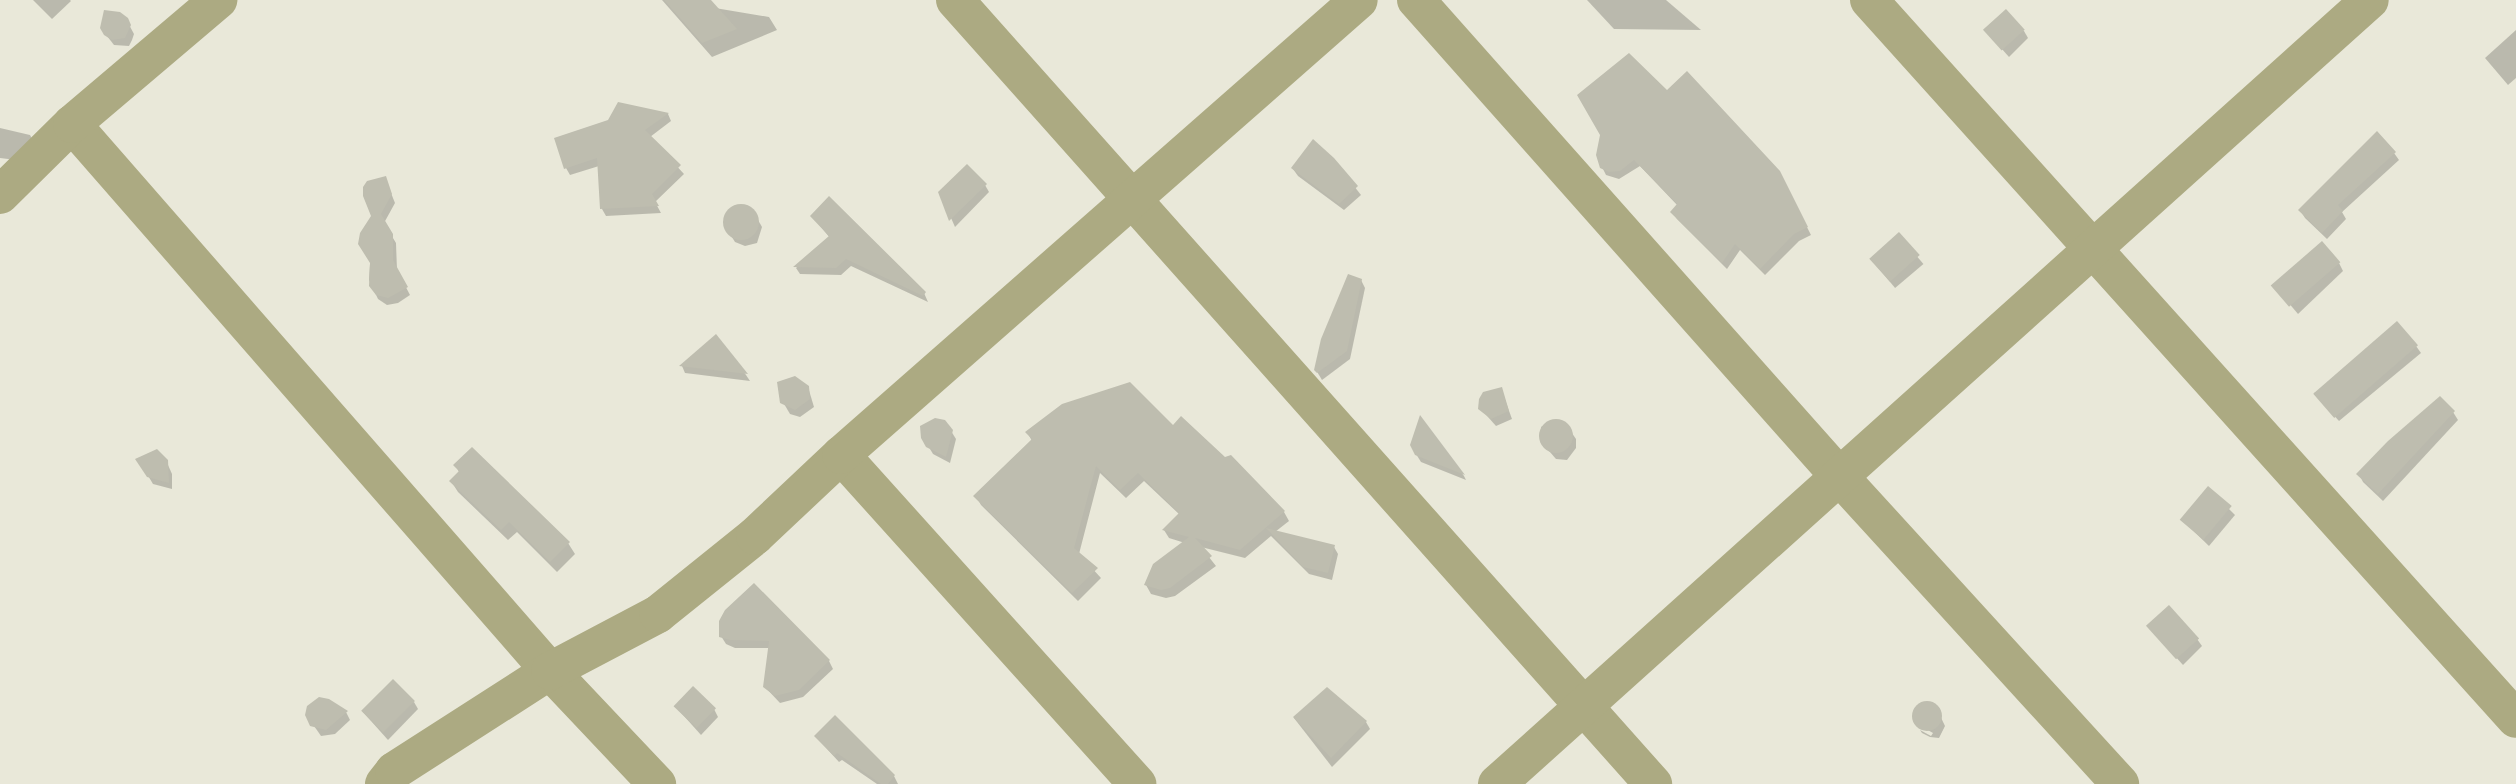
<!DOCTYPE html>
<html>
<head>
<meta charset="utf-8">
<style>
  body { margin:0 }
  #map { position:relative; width:2516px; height:784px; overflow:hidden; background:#e9e8d9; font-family:"DejaVu Sans",sans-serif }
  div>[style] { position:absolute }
  .shadow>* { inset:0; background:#0003; transform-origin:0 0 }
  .building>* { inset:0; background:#bebdaf; transform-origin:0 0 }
  .round { border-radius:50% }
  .minor>* { height:38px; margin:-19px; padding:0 19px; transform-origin:19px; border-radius:19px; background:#acaa82 }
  span { translate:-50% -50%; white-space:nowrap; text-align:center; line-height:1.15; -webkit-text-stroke:5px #fff; paint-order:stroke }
</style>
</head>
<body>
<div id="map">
  <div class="shadow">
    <div style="clip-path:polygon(33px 0,70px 0,71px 1px,52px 19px)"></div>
    <div style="clip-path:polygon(662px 0,709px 0,715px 8px,769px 17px,777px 30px,712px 57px)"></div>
    <div style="clip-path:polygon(1587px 0,1666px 0,1701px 30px,1614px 29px)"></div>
    <div style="clip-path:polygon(126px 19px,134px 34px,132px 40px,129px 46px,114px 45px,107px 36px)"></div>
    <div style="clip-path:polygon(1985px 30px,2024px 31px,2028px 38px,2009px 57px)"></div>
    <div style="clip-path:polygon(2516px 30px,2516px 78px,2508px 85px,2485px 58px)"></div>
    <div style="clip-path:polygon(1667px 93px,1783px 180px,1811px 235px,1799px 241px,1765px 275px,1740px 250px,1727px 269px,1677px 219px,1672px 212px,1678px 206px,1640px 166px,1619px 179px,1606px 175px,1602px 167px)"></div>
    <div style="clip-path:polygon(619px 104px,668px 114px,671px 121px,650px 137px,684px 174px,655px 202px,661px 213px,606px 216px,602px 209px,599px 166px,570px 175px,566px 168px,610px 121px)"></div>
    <div style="clip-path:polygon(0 128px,30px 135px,34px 142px,16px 160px,0 158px)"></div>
    <div style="clip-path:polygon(2394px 153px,2399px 160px,2342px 212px,2346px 219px,2327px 239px,2305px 218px,2300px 210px)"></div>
    <div style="clip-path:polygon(1333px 159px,1361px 195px,1344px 210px,1298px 176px,1293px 169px)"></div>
    <div style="clip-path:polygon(385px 178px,395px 203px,384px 223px,396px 243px,397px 270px,410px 295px,398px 303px,387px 305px,378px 299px,369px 280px,373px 216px)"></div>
    <div style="clip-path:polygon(985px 185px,989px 192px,955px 227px,940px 193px)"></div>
    <div style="clip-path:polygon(739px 206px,753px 212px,758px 220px,762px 227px,757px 243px,745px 246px,735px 242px,730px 234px,725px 219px,730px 210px)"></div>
    <div style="clip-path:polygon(812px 216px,924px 293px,928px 302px,851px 266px,841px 275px,800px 274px,796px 268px,830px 238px)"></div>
    <div style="left:1899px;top:235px;width:38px;height:37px;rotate:50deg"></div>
    <div style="clip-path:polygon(2339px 263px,2343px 271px,2298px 314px,2276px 288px)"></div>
    <div style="clip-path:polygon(1361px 280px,1365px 288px,1350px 359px,1322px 380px,1316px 370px)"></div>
    <div style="clip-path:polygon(716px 336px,746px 375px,750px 381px,685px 373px,682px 366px)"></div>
    <div style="clip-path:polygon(2416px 346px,2421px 353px,2339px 421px,2314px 393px)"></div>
    <div style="clip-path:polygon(808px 387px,814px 407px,800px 417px,790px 414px,780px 397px)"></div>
    <div style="clip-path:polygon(1501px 389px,1512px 419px,1496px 426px,1480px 408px)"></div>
    <div style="clip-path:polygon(2453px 412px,2458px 420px,2383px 501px,2363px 482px,2359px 474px)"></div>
    <div style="clip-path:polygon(1421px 419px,1464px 476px,1466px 480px,1421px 462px,1416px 454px)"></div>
    <div style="clip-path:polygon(1550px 422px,1565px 423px,1576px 439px,1576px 448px,1567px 460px,1556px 459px,1543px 444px,1541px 427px)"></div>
    <div style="clip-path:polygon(1173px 427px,1284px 512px,1289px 521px,1275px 532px,1334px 547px,1338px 554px,1332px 580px,1309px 574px,1271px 536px,1245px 558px,1201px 547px,1216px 566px,1175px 596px,1166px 598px,1151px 594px,1146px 585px,1185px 543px,1169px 538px,1164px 530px,1180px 515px,1144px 481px,1126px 498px,1100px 473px,1079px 554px,1101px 578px,1078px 601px,981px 505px,976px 496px,1032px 441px,1027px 432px)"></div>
    <div style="clip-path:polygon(951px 431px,956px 439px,950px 463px,933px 454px,923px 437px)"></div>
    <div style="clip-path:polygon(138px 459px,168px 465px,172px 474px,172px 489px,153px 484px)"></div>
    <div style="clip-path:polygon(456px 466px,568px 543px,575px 554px,557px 572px,517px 532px,508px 540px,458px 492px,451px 481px,459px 472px)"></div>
    <div style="clip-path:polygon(2208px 488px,2235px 515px,2209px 546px,2182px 520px)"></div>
    <div style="clip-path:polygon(727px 611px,829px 661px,833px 669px,803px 697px,780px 703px,765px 687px,769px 648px,735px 648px,726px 644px,721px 636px)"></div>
    <div style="clip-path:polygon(2149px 627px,2197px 639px,2202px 646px,2183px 665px)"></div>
    <div style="clip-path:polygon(1327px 690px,1366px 722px,1370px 729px,1332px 767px,1294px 718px)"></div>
    <div style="clip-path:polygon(414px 702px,418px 709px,388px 740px,363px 712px)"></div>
    <div style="clip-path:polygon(1928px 702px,1935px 705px,1945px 726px,1939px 738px,1930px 737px,1922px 733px,1920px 730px,1931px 736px,1933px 733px,1917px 724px,1913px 713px,1919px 705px)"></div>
    <div style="clip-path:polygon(675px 706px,714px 709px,718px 717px,701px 735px)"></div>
    <div style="clip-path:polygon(346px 712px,350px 720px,335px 734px,321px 736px,312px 723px)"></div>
    <div style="clip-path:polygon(816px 737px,894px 776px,898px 784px,877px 784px,842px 760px,839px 762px)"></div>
  </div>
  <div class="building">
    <div style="clip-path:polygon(664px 0,711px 0,737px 29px,702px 43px)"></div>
    <div style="left:2006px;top:9px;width:28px;height:31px;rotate:48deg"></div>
    <div style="clip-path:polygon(104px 10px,120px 12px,128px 18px,131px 25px,125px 38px,112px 40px,104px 35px,100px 28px)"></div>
    <div style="clip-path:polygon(1629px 53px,1667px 90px,1687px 71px,1780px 171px,1808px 227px,1794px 234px,1760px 269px,1735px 244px,1722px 263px,1670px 212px,1677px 204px,1634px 160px,1620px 171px,1609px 172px,1600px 168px,1596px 155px,1600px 135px,1577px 95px)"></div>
    <div style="clip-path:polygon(618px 102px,669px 113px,645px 130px,681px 165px,652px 194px,659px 206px,600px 209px,597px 158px,564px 169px,554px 138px,608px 120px)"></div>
    <div style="clip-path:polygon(2377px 131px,2396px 152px,2338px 205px,2343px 211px,2322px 233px,2298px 210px)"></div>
    <div style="clip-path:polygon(1313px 139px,1334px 158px,1358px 186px,1339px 204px,1291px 168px)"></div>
    <div style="clip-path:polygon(967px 164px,987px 184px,949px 221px,938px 192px)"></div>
    <div style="clip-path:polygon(386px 176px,392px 194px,381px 214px,393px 234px,393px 260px,408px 287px,388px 298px,376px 295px,369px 286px,370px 263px,358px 244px,360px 233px,371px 216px,363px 196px,363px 187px,367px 181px)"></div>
    <div style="clip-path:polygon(829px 196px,926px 292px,923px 296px,846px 259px,836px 268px,793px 267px,829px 236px,810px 216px)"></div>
    <div class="round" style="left:723px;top:204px;width:36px;height:36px"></div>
    <div style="left:1899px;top:232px;width:31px;height:40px;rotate:48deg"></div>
    <div style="left:2322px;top:241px;width:28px;height:68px;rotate:49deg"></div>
    <div style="clip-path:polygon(1348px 274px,1362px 279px,1347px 351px,1317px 373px,1314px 370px,1321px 339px)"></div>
    <div style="left:2397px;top:321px;width:32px;height:111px;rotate:49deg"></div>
    <div style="clip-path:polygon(716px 334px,748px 374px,679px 366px)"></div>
    <div style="clip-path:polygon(795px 376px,809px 386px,810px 399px,795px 410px,780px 403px,777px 382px)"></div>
    <div style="clip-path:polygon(1130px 382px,1173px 425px,1181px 416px,1225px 457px,1231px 455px,1285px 511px,1240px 550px,1195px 538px,1212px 556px,1170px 588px,1161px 590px,1144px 585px,1153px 564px,1189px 537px,1162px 530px,1179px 513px,1138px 473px,1120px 490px,1096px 466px,1074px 548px,1098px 568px,1072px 593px,973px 496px,1032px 439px,1025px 432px,1062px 404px)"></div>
    <div style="clip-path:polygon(1502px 387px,1509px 411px,1491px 419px,1478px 409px,1479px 399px,1483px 392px)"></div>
    <div style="clip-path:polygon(2440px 396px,2455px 411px,2378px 494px,2356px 474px,2388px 441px)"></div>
    <div style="clip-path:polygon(1420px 415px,1465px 475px,1415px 455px,1410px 445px)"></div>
    <div style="clip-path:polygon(935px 418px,945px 420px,953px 430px,946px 457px,926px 447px,921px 438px,920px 426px)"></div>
    <div class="round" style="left:1539px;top:419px;width:34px;height:34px"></div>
    <div style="clip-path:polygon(472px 447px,570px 542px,550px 562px,509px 522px,501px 530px,449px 481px,459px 471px,453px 465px)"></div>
    <div style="clip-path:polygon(157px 449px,168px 460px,169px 483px,147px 477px,135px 459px)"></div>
    <div style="left:2208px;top:486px;width:31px;height:44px;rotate:40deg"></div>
    <div style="clip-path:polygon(1266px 528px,1335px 545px,1328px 573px,1303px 567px)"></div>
    <div style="clip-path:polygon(754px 583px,830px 660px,799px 690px,775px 696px,763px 687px,769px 641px,730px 640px,719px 637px,719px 621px,725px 610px)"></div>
    <div style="left:2169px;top:605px;width:45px;height:31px;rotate:48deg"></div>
    <div style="left:393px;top:679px;width:31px;height:45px;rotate:45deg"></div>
    <div style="left:693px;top:686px;width:32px;height:28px;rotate:44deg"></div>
    <div style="clip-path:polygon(1327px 687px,1367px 721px,1331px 758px,1293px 717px)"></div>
    <div style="clip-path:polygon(319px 697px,329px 699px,348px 711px,326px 730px,310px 726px,305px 715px,307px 706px)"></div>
    <div class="round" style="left:1912px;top:701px;width:30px;height:30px"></div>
    <div style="clip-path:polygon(835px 715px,895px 775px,888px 784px,881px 784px,837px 753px,834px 756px,814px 736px)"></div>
  </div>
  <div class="minor">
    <div style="left:955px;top:0;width:1050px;rotate:48.32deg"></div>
    <div style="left:1416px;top:0;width:637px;rotate:48.37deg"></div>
    <div style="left:1839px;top:476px;width:417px;rotate:47.6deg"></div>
    <div style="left:1869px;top:0;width:967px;rotate:48.02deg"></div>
    <div style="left:72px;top:124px;width:726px;rotate:48.85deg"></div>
    <div style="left:550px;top:671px;width:156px;rotate:46.6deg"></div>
    <div style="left:0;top:195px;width:101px;rotate:-44.6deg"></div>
    <div style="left:72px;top:124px;width:192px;rotate:-40.3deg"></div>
    <div style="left:841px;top:455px;width:443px;rotate:48deg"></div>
    <div style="left:384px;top:784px;width:16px;rotate:-52deg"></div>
    <div style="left:394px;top:771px;width:185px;rotate:-32.7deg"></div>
    <div style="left:550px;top:671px;width:122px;rotate:-27.8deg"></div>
    <div style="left:658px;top:614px;width:124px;rotate:-38.8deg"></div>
    <div style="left:755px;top:536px;width:118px;rotate:-43.3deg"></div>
    <div style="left:841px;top:455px;width:689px;rotate:-41.3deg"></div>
    <div style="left:1497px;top:784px;width:1173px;rotate:-41.93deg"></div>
  </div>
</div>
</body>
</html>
